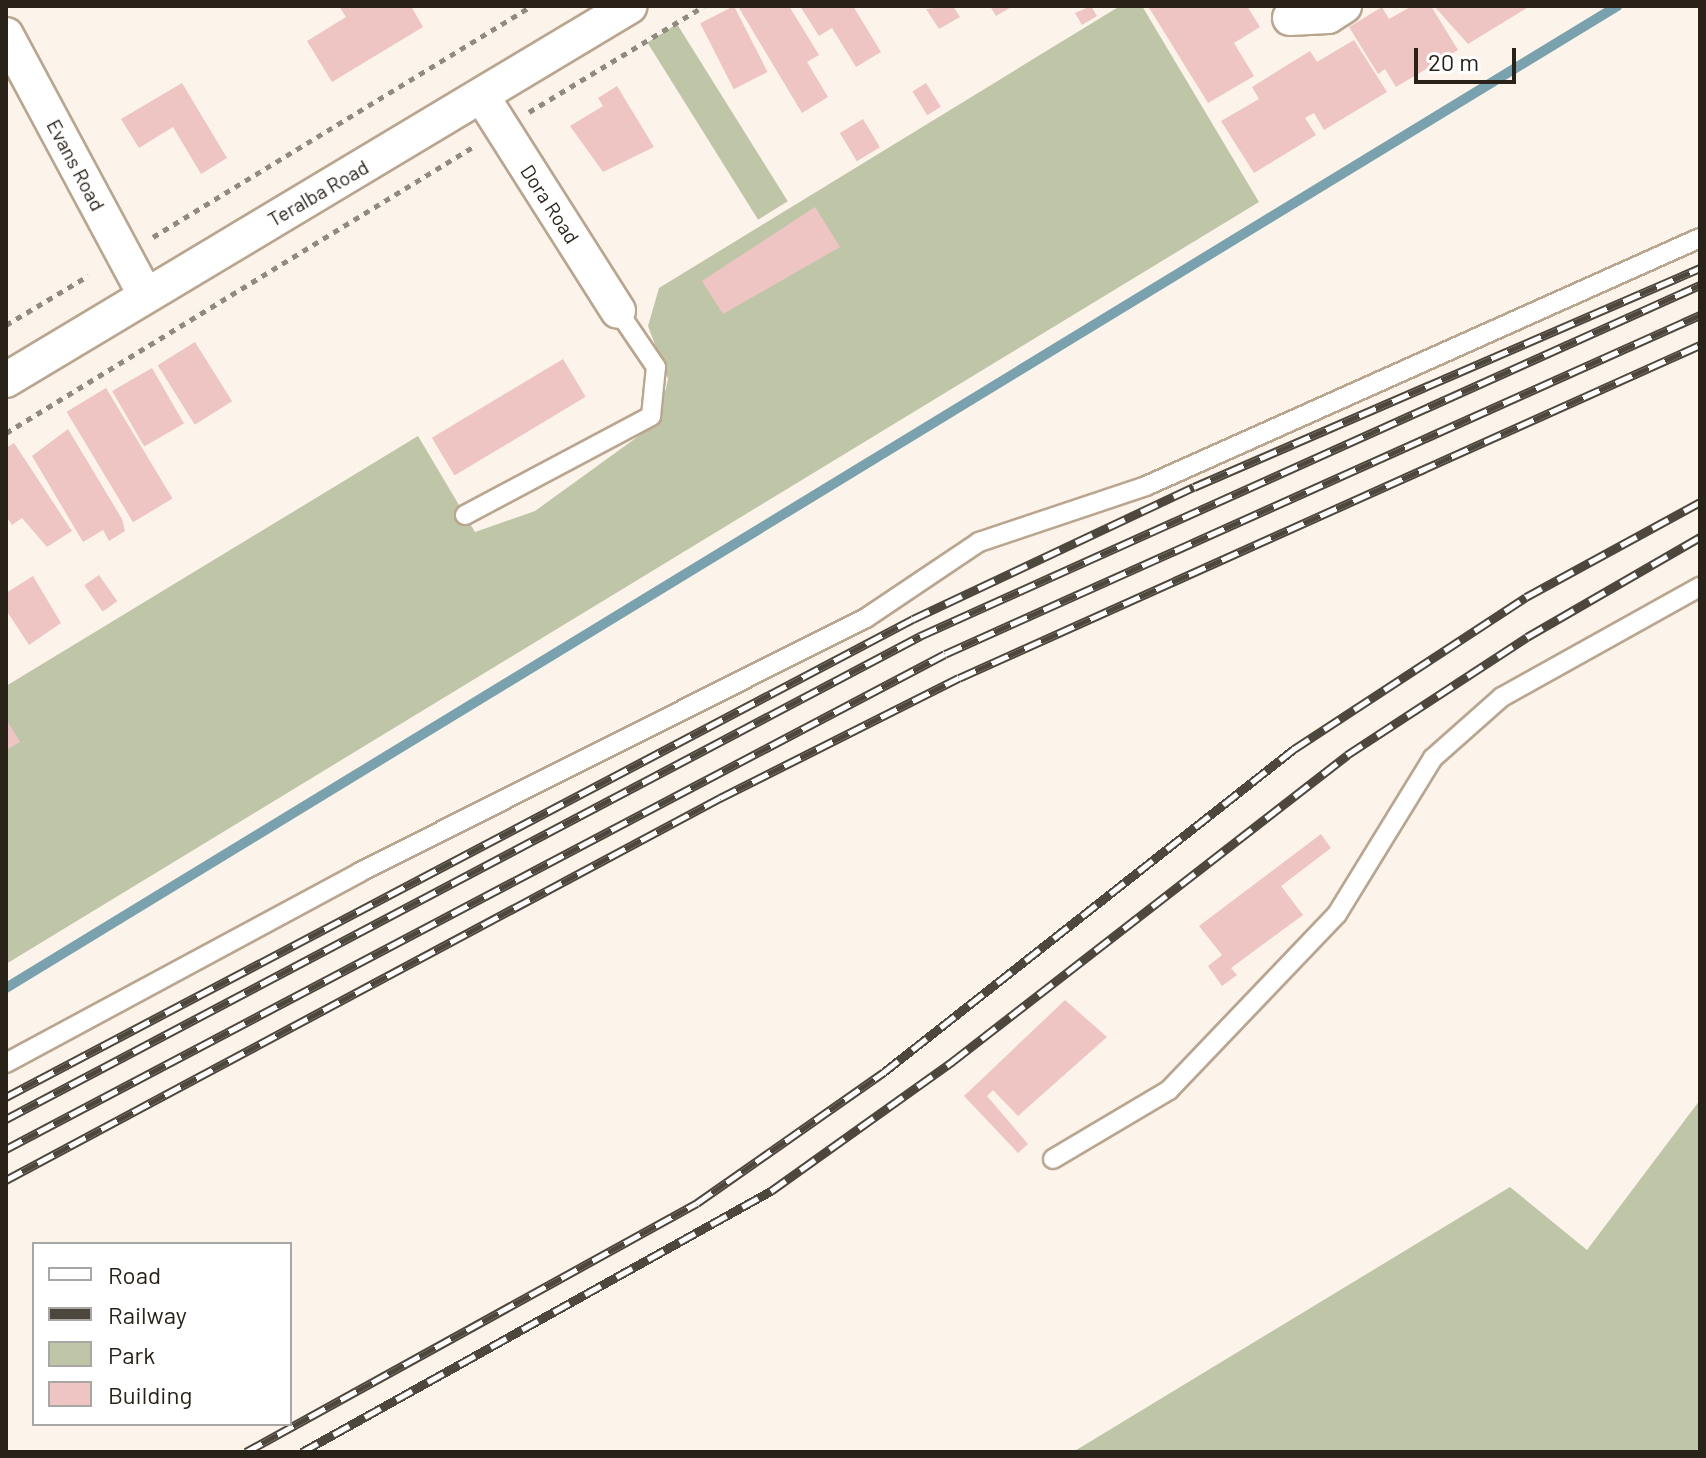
<!DOCTYPE html>
<html>
<head>
<meta charset="utf-8">
<style>
  body { margin:0 }
  #map { position:relative; width:1706px; height:1458px; overflow:hidden; background:#fcf4ea; font-family:Barlow,sans-serif }
  div>[style] { position:absolute }
  .green>* { inset:0; background:#bfc6a8; transform-origin:0 0 }
  .stream>* { height:10px; margin:-5px; padding:0 5px; transform-origin:5px; border-radius:5px; background:#7aa1ae }
  .building>* { inset:0; background:#eec5c3; transform-origin:0 0 }
  .path>* { height:5px; margin-top:-2.5px; transform-origin:0; background:repeating-linear-gradient(90deg,#918a80 0 6px,transparent 0 12px) }
  .roads { filter:drop-shadow(2px 0 #baa68f) drop-shadow(-2px 0 #baa68f) drop-shadow(0 2px #baa68f) drop-shadow(0 -2px #baa68f) }
  .lane>* { height:18px; margin:-9px; padding:0 9px; transform-origin:9px; border-radius:9px; background:#fff }
  .street>* { height:34px; margin:-17px; padding:0 17px; transform-origin:17px; border-radius:17px; background:#fff }
  .rail>* { height:9px; margin-top:-4.5px; transform-origin:0; background:repeating-linear-gradient(90deg,#fff 0 18px,#4e473e 0 36px); box-sizing:border-box; border-block:2px solid #4e473e }
  span { translate:-50% -50%; white-space:nowrap; text-align:center; line-height:1.15; -webkit-text-stroke:6px #fff; paint-order:stroke }
  .street-label { font-size:20px; color:#292219 }
  .frame { position:absolute; inset:0; border:8px solid #292219; pointer-events:none }
  .legend { position:absolute; left:32px; top:1242px; width:260px; height:184px; box-sizing:border-box; background:#fff; border:2px solid #a9a7a3; margin:0; padding:10px 14px; list-style:none; font-size:24px; color:#292219 }
  .legend li { display:flex; align-items:center; gap:16px; height:40px }
  .legend b { width:40px; border:2px solid #a9a7a3 }
  .scale { position:absolute; left:1414px; top:48px; width:102px; height:36px; box-sizing:border-box; border:4px solid #292219; border-top:0; padding-left:10px; font-size:24px; line-height:28px; white-space:nowrap; color:#292219; -webkit-text-stroke:6px #fff; paint-order:stroke }
</style>
</head>
<body>
<div id="map">
  <div class="green">
    <div style="clip-path:polygon(1120px 6px,1142px 6px,1259px 202px,6px 964px,6px 686px,418px 436px,475px 532px,535px 511px,658px 422px,668px 379px,648px 326px,659px 288px)"></div>
    <div style="left:677px;top:24px;width:209px;height:35px;rotate:58deg"></div>
    <div style="clip-path:polygon(1700px 1100px,1700px 1452px,1073px 1452px,1510px 1187px,1587px 1250px)"></div>
  </div>
  <div class="stream">
    <div style="left:6px;top:988px;width:1887px;rotate:-31.36deg"></div>
  </div>
  <div class="building">
    <div style="clip-path:polygon(339px 6px,411px 6px,423px 27px,332px 82px,307px 41px,346px 17px)"></div>
    <div style="left:734px;top:6px;width:74px;height:38px;rotate:63deg"></div>
    <div style="clip-path:polygon(789px 6px,819px 55px,807px 62px,828px 97px,802px 113px,739px 8px)"></div>
    <div style="clip-path:polygon(800px 6px,853px 6px,881px 52px,856px 67px,832px 28px,819px 36px)"></div>
    <div style="clip-path:polygon(953px 6px,960px 17px,939px 29px,926px 9px)"></div>
    <div style="clip-path:polygon(990px 6px,1013px 6px,996px 16px)"></div>
    <div style="clip-path:polygon(1091px 6px,1097px 16px,1082px 25px,1075px 13px)"></div>
    <div style="clip-path:polygon(1148px 6px,1247px 6px,1260px 27px,1234px 43px,1254px 76px,1208px 103px)"></div>
    <div style="clip-path:polygon(1412px 6px,1431px 6px,1458px 50px,1396px 87px,1385px 69px,1378px 74px,1349px 27px,1382px 7px,1389px 19px)"></div>
    <div style="clip-path:polygon(1434px 6px,1530px 6px,1468px 44px)"></div>
    <div style="clip-path:polygon(1354px 40px,1387px 92px,1324px 130px,1314px 113px,1305px 118px,1316px 135px,1254px 173px,1221px 121px,1259px 99px,1252px 87px,1310px 51px,1317px 62px)"></div>
    <div style="clip-path:polygon(182px 83px,227px 158px,201px 174px,173px 127px,139px 148px,121px 119px)"></div>
    <div style="left:926px;top:83px;width:28px;height:16px;rotate:58deg"></div>
    <div style="clip-path:polygon(617px 86px,654px 147px,603px 172px,570px 126px,603px 106px,598px 98px)"></div>
    <div style="left:863px;top:119px;width:33px;height:27px;rotate:59deg"></div>
    <div style="clip-path:polygon(815px 207px,840px 247px,723px 314px,702px 281px)"></div>
    <div style="left:195px;top:342px;width:70px;height:44px;rotate:58deg"></div>
    <div style="left:563px;top:359px;width:44px;height:153px;rotate:59deg"></div>
    <div style="left:152px;top:368px;width:64px;height:46px;rotate:60deg"></div>
    <div style="left:106px;top:388px;width:129px;height:46px;rotate:59deg"></div>
    <div style="clip-path:polygon(68px 429px,122px 519px,125px 531px,109px 541px,103px 530px,83px 542px,32px 456px)"></div>
    <div style="clip-path:polygon(14px 443px,72px 531px,47px 547px,22px 518px,12px 525px,6px 516px,6px 448px)"></div>
    <div style="left:99px;top:575px;width:32px;height:18px;rotate:55deg"></div>
    <div style="clip-path:polygon(33px 576px,61px 623px,29px 645px,6px 610px,6px 593px)"></div>
    <div style="clip-path:polygon(6px 719px,20px 742px,6px 750px)"></div>
    <div style="clip-path:polygon(1321px 834px,1331px 848px,1281px 886px,1303px 915px,1231px 968px,1237px 975px,1222px 986px,1208px 966px,1222px 955px,1199px 926px)"></div>
    <div style="clip-path:polygon(1065px 1000px,1107px 1037px,1018px 1116px,993px 1090px,987px 1096px,1028px 1144px,1018px 1153px,964px 1096px)"></div>
  </div>
  <div class="path">
    <div style="left:529px;top:112px;width:205px;rotate:-31.2deg"></div>
    <div style="left:153px;top:237px;width:443px;rotate:-31.4deg"></div>
    <div style="left:6px;top:325px;width:96px;rotate:-30.9deg"></div>
    <div style="left:6px;top:433px;width:551px;rotate:-31.5deg"></div>
  </div>
  <div class="roads">
    <div class="lane">
      <div style="left:465px;top:515px;width:211px;rotate:-28deg"></div>
      <div style="left:651px;top:416px;width:49px;rotate:-84.2deg"></div>
      <div style="left:656px;top:367px;width:68px;rotate:-124.2deg"></div>
      <div style="left:6px;top:1063px;width:402px;rotate:-28.3deg"></div>
      <div style="left:360px;top:872px;width:566px;rotate:-26.66deg"></div>
      <div style="left:866px;top:618px;width:136px;rotate:-33.9deg"></div>
      <div style="left:979px;top:542px;width:176px;rotate:-18.5deg"></div>
      <div style="left:1146px;top:486px;width:607px;rotate:-24.12deg"></div>
      <div style="left:1053px;top:1159px;width:135px;rotate:-30.7deg"></div>
      <div style="left:1169px;top:1090px;width:243px;rotate:-46.3deg"></div>
      <div style="left:1337px;top:914px;width:183px;rotate:-58.4deg"></div>
      <div style="left:1433px;top:758px;width:92px;rotate:-41.5deg"></div>
      <div style="left:1502px;top:697px;width:227px;rotate:-29.1deg"></div>
    </div>
    <div class="street">
      <div style="left:1290px;top:18px;width:38px;rotate:-3deg"></div>
      <div style="left:1328px;top:16px;width:19px;rotate:-32deg"></div>
      <div style="left:6px;top:35px;width:294px;rotate:61.8deg"></div>
      <div style="left:483px;top:98px;width:252px;rotate:57.6deg"></div>
      <div style="left:6px;top:380px;width:727px;rotate:-30.94deg"></div>
    </div>
  </div>
  <div class="rail">
    <div style="left:6px;top:1097px;width:1025px;rotate:-27.79deg"></div>
    <div style="left:913px;top:619px;width:310px;rotate:-25.2deg"></div>
    <div style="left:1194px;top:487px;width:551px;rotate:-23.4deg"></div>
    <div style="left:6px;top:1119px;width:1034px;rotate:-27.85deg"></div>
    <div style="left:920px;top:636px;width:855px;rotate:-24.23deg"></div>
    <div style="left:6px;top:1149px;width:1061px;rotate:-27.8deg"></div>
    <div style="left:945px;top:654px;width:828px;rotate:-24.18deg"></div>
    <div style="left:6px;top:1180px;width:810px;rotate:-28.15deg"></div>
    <div style="left:720px;top:798px;width:267px;rotate:-26.7deg"></div>
    <div style="left:959px;top:678px;width:812px;rotate:-24.2deg"></div>
    <div style="left:246px;top:1452px;width:515px;rotate:-28.9deg"></div>
    <div style="left:697px;top:1203px;width:228px;rotate:-35deg"></div>
    <div style="left:884px;top:1072px;width:522px;rotate:-38.23deg"></div>
    <div style="left:1294px;top:749px;width:277px;rotate:-33.2deg"></div>
    <div style="left:1526px;top:597px;width:198px;rotate:-28.6deg"></div>
    <div style="left:302px;top:1452px;width:537px;rotate:-29.1deg"></div>
    <div style="left:771px;top:1191px;width:224px;rotate:-35.5deg"></div>
    <div style="left:953px;top:1061px;width:499px;rotate:-37.8deg"></div>
    <div style="left:1347px;top:755px;width:215px;rotate:-33.2deg"></div>
    <div style="left:1527px;top:637px;width:200px;rotate:-30deg"></div>
  </div>
  <div class="street-label">
    <span style="left:76px;top:165px;rotate:62deg">Evans Road</span>
    <span style="left:318px;top:193px;rotate:-30deg">Teralba Road</span>
    <span style="left:550px;top:204px;rotate:57deg">Dora Road</span>
  </div>
  <div class="frame"></div>
  <ul class="legend">
  <li><b style="height:10px;background:#fff"></b>Road</li>
  <li><b style="height:10px;background:#4e473e"></b>Railway</li>
  <li><b style="height:22px;background:#bfc6a8"></b>Park</li>
  <li><b style="height:22px;background:#eec5c3"></b>Building</li>
  </ul>
  <div class="scale">20 m</div>
</div>
</body>
</html>
